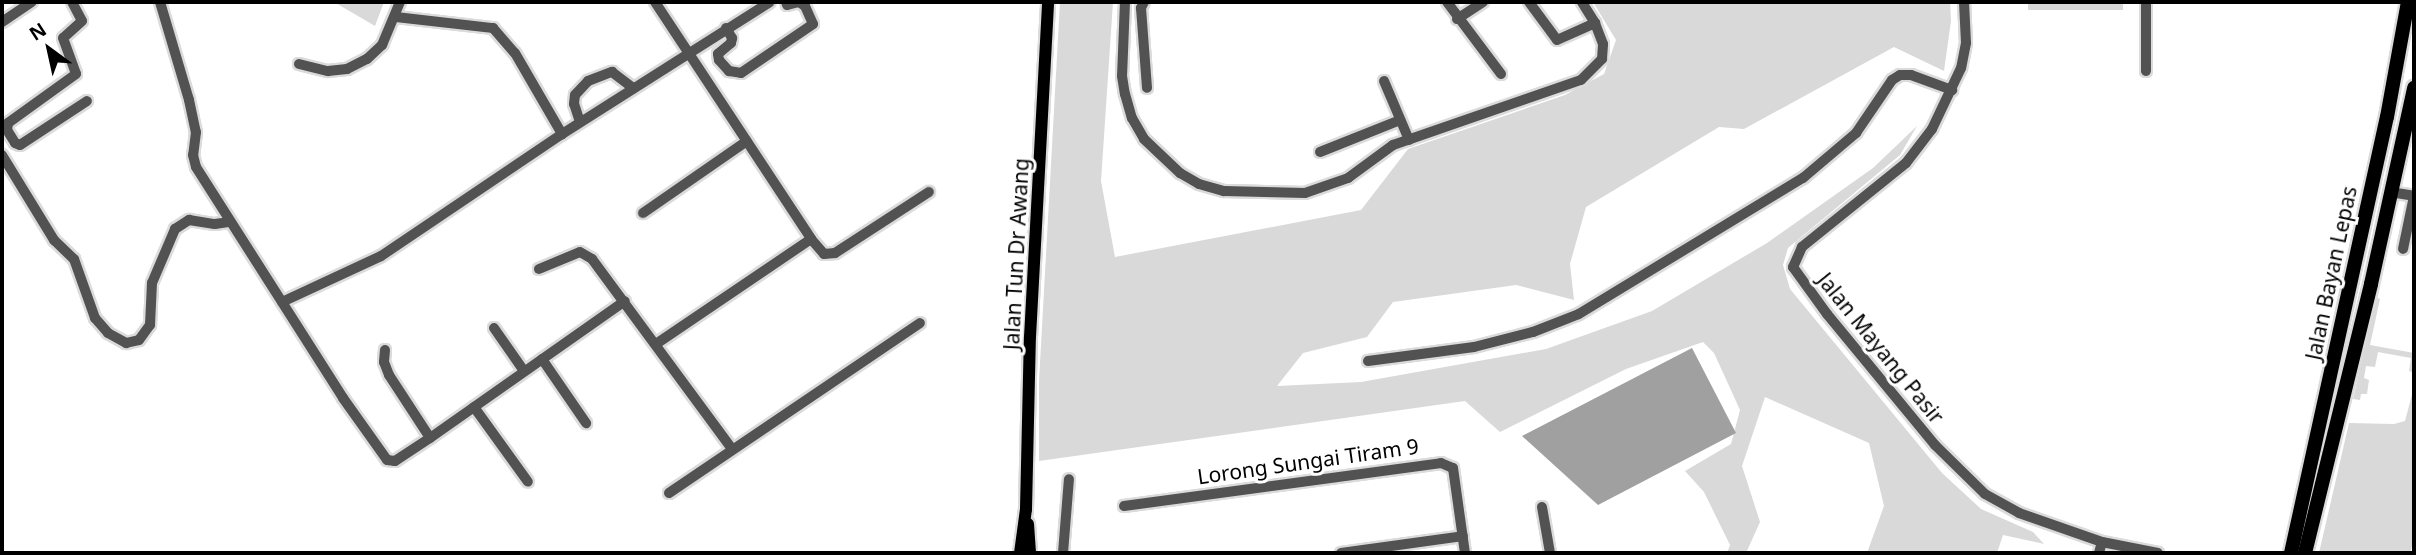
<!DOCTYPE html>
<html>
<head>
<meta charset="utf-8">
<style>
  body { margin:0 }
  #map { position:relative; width:2416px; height:555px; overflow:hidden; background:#fff; font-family:"Noto Sans",sans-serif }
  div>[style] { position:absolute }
  .green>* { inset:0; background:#d9d9d9; transform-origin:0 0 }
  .water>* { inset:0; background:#a0a0a0 }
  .roads { filter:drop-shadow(2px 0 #dbdbdb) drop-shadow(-2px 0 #dbdbdb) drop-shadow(0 2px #dbdbdb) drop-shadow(0 -2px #dbdbdb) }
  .minor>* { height:10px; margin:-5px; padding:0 5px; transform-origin:5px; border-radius:5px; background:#525252 }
  .major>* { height:12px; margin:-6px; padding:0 6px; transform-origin:6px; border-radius:6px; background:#000 }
  .highway>* { height:14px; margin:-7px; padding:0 7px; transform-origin:7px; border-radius:7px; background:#000 }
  span { translate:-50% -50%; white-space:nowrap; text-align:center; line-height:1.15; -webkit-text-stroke:6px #fff; paint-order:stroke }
  .street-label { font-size:21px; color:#000 }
  .frame { position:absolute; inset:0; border:4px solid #000; pointer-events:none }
  .north { position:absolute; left:14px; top:14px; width:70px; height:70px; -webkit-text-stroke:5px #fff; paint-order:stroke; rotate:327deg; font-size:19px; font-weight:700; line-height:28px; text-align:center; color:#000 }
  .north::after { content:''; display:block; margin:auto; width:24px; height:32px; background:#000; clip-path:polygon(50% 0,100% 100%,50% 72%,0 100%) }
</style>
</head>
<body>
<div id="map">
  <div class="green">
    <div style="clip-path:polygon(334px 2px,384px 2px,375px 26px)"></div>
    <div style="clip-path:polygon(1060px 2px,1113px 2px,1101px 181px,1115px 257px,1361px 210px,1408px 149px,1565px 95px,1604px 74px,1616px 40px,1593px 2px,1950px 2px,1951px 21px,1944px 71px,1894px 47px,1744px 129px,1719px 127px,1586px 207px,1570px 264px,1574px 300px,1516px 285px,1393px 302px,1367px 337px,1303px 353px,1277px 386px,1361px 382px,1546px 349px,1652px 311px,1767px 243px,1873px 168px,1917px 126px,1900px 155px,1788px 248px,1783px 265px,1790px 289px,1942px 473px,1981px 509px,2033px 532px,2044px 544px,2003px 535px,1997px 553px,1867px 553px,1884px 506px,1869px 443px,1765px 397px,1742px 466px,1760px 522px,1746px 553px,1727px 553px,1730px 545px,1704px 492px,1685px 471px,1731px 444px,1740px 410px,1714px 353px,1703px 342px,1626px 369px,1500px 432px,1465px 401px,1039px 461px,1039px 381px)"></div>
    <div style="left:2028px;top:2px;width:95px;height:8px"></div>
    <div style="clip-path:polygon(2376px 297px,2380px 299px,2370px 345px,2414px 353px,2414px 362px,2412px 372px,2409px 371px,2411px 358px,2378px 352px,2375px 367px,2366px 366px,2364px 378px,2369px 380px,2367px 394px,2361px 394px,2360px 400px,2353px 399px)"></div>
    <div style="clip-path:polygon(2414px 387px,2414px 539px,2410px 553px,2319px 553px,2349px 423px,2394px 424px,2405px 421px)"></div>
  </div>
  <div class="water">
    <div style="clip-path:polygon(1692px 348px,1736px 433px,1598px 505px,1522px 436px)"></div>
  </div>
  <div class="roads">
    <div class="minor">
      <div style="left:72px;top:2px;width:21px;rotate:62deg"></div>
      <div style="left:82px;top:21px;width:25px;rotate:138deg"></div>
      <div style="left:63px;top:38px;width:38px;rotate:70deg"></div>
      <div style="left:76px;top:74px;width:84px;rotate:144.2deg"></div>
      <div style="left:8px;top:123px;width:7px;rotate:98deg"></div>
      <div style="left:7px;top:130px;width:15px;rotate:58deg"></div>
      <div style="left:15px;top:143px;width:5px;rotate:22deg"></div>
      <div style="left:20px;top:145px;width:80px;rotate:-33.3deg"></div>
      <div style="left:160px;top:2px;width:102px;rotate:73.5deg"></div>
      <div style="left:189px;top:100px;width:33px;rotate:78deg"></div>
      <div style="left:196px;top:132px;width:23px;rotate:97deg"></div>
      <div style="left:193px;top:155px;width:12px;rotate:76deg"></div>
      <div style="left:196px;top:167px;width:274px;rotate:57.5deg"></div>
      <div style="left:343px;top:398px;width:76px;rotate:54.6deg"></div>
      <div style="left:387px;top:460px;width:8px;rotate:7deg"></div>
      <div style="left:395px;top:461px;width:42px;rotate:-33.3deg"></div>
      <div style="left:430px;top:438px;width:238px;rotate:-35.1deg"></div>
      <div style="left:655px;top:2px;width:284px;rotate:56.6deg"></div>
      <div style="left:811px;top:239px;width:20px;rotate:49deg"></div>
      <div style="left:824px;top:254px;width:11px;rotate:-5deg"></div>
      <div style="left:835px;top:253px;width:112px;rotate:-33deg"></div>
      <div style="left:1125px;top:2px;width:74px;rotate:92.3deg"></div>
      <div style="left:1122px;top:76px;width:18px;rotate:81deg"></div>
      <div style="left:1125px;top:94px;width:25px;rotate:74deg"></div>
      <div style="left:1132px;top:118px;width:24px;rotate:60deg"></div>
      <div style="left:1144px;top:139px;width:50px;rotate:43.4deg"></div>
      <div style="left:1180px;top:173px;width:22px;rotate:30deg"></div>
      <div style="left:1199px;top:184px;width:26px;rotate:16deg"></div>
      <div style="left:1224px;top:191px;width:81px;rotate:1.4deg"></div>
      <div style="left:1305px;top:193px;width:46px;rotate:-19.2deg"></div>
      <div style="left:1348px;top:178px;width:56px;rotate:-36.3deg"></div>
      <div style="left:1393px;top:145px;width:199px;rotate:-19.1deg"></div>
      <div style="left:1581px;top:80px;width:30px;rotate:-45deg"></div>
      <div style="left:1602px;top:59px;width:15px;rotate:-86deg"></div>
      <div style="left:1603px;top:44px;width:22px;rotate:-111deg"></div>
      <div style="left:1595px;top:23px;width:25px;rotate:-122deg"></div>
      <div style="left:1144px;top:2px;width:7px;rotate:117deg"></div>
      <div style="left:1141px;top:8px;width:80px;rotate:85.7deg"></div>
      <div style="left:1447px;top:2px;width:90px;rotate:53.1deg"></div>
      <div style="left:1529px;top:2px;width:47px;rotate:53.6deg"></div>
      <div style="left:1557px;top:40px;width:42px;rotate:-24.1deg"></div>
      <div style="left:1964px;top:2px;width:41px;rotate:87.2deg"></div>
      <div style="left:1966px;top:43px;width:25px;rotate:101deg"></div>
      <div style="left:1961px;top:68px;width:68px;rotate:115.4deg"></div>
      <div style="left:1932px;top:129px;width:43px;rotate:127.4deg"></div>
      <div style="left:1906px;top:163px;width:134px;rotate:141.1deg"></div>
      <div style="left:1802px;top:247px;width:22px;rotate:114deg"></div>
      <div style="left:1793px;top:267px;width:58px;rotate:54.1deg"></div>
      <div style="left:1827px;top:314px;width:170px;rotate:50.5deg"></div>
      <div style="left:1935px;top:445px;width:70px;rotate:44.4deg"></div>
      <div style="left:1985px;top:494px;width:39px;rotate:29deg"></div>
      <div style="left:2019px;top:513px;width:88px;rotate:19.3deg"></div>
      <div style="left:2102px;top:542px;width:57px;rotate:11.1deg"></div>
      <div style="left:396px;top:17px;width:98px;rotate:6.5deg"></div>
      <div style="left:493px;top:28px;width:33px;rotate:49deg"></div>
      <div style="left:515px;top:53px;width:94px;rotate:59.9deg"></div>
      <div style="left:1457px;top:19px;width:31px;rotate:-33deg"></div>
      <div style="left:2px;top:22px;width:36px;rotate:-34deg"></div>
      <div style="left:726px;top:28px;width:12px;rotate:59deg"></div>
      <div style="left:732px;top:38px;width:5px;rotate:101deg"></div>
      <div style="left:731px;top:43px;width:17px;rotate:140deg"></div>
      <div style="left:718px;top:54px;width:6px;rotate:81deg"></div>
      <div style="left:719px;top:60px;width:15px;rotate:48deg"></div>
      <div style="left:729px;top:71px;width:12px;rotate:9deg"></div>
      <div style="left:741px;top:73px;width:87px;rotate:-34.2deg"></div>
      <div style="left:813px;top:24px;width:20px;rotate:-114deg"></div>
      <div style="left:805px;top:6px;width:7px;rotate:-146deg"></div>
      <div style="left:799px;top:2px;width:12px;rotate:166deg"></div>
      <div style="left:787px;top:5px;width:3px;rotate:-108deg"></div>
      <div style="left:299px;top:64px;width:30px;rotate:14deg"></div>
      <div style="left:328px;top:71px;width:19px;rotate:-6deg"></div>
      <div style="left:347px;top:69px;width:22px;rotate:-27deg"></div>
      <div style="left:367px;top:59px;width:21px;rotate:-43deg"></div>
      <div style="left:382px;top:45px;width:47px;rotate:-67.3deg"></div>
      <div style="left:2146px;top:71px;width:69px;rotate:-90deg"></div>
      <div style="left:1384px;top:81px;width:64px;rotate:67deg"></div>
      <div style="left:580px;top:122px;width:19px;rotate:-108deg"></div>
      <div style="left:574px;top:104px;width:9px;rotate:-84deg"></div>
      <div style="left:575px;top:95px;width:19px;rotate:-47deg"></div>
      <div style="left:588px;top:81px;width:26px;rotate:-21deg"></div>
      <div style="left:612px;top:72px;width:26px;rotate:37deg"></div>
      <div style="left:1320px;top:152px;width:86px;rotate:-21.8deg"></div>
      <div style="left:2px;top:155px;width:100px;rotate:58.5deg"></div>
      <div style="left:54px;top:240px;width:28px;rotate:44deg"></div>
      <div style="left:74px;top:259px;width:63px;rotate:70.4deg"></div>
      <div style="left:95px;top:318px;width:20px;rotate:49deg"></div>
      <div style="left:108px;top:333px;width:21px;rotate:29deg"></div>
      <div style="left:126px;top:343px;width:13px;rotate:-13deg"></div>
      <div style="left:139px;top:340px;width:19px;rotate:-54deg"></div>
      <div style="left:150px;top:325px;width:42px;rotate:-87.3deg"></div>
      <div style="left:152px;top:283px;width:59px;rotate:-66.9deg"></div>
      <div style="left:175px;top:229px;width:17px;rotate:-33deg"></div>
      <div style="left:189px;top:220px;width:26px;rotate:9deg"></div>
      <div style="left:215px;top:224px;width:15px;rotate:-8deg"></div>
      <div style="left:2390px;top:192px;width:24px;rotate:9deg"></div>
      <div style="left:2414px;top:196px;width:54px;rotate:101.7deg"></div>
      <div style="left:643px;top:213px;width:126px;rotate:-34.7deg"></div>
      <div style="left:539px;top:269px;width:44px;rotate:-22.5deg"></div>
      <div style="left:580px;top:252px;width:14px;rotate:30deg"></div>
      <div style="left:592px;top:259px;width:236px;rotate:53.6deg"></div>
      <div style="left:282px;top:302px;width:109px;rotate:-24.9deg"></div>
      <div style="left:381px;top:256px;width:218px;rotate:-34deg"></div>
      <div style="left:562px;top:134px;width:246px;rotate:-32.4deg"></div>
      <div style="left:494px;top:328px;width:52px;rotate:55.1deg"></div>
      <div style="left:656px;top:344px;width:187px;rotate:-34.1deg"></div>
      <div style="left:385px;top:350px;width:12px;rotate:95deg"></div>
      <div style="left:384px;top:362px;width:14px;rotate:69deg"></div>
      <div style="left:389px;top:375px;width:75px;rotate:56.9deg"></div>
      <div style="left:542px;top:359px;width:78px;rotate:55.5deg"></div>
      <div style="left:1368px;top:361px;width:107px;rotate:-7.5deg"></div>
      <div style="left:1474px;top:347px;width:61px;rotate:-14.3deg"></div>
      <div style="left:1533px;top:332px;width:49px;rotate:-21.4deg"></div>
      <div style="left:1579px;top:314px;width:262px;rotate:-31.3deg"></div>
      <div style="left:1803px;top:178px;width:70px;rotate:-40.3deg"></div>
      <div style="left:1856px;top:133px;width:64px;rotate:-55.8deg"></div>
      <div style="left:1892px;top:80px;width:9px;rotate:-32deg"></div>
      <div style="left:1900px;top:75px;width:11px"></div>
      <div style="left:1911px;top:75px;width:44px;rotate:20.1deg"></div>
      <div style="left:474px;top:407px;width:92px;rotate:54.2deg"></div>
      <div style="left:669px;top:493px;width:303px;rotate:-34.1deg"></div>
      <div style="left:1124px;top:506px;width:320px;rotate:-7.7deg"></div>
      <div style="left:1441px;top:463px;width:13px;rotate:23deg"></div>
      <div style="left:1453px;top:468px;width:86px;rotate:82deg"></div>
      <div style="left:1542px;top:507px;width:47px;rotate:80.1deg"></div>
      <div style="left:1063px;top:553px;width:74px;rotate:-85.4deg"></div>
      <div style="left:1341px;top:553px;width:123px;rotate:-7.9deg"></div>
      <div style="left:2099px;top:553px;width:11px;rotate:-75deg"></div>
    </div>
    <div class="major">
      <div style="left:1028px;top:524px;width:29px;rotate:86deg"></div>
      <div style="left:1020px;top:553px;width:44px;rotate:-82.2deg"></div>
      <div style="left:1026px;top:509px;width:172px;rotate:-88.7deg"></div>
      <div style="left:1030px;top:337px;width:335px;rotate:-86.9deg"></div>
    </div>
    <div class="highway">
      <div style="left:2291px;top:553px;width:446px;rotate:-77.6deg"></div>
      <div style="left:2387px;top:117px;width:117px;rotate:-79.7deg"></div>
      <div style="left:2305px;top:553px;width:277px;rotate:-76.2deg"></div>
      <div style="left:2371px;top:284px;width:201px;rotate:-77.6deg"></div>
    </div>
  </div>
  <div class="street-label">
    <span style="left:1016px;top:254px;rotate:-87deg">Jalan Tun Dr Awang</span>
    <span style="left:2331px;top:273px;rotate:-78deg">Jalan Bayan Lepas</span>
    <span style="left:1881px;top:348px;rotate:51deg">Jalan Mayang Pasir</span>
    <span style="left:1308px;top:461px;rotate:-8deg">Lorong Sungai Tiram 9</span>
  </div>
  <div class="frame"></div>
  <div class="north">N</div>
</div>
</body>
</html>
